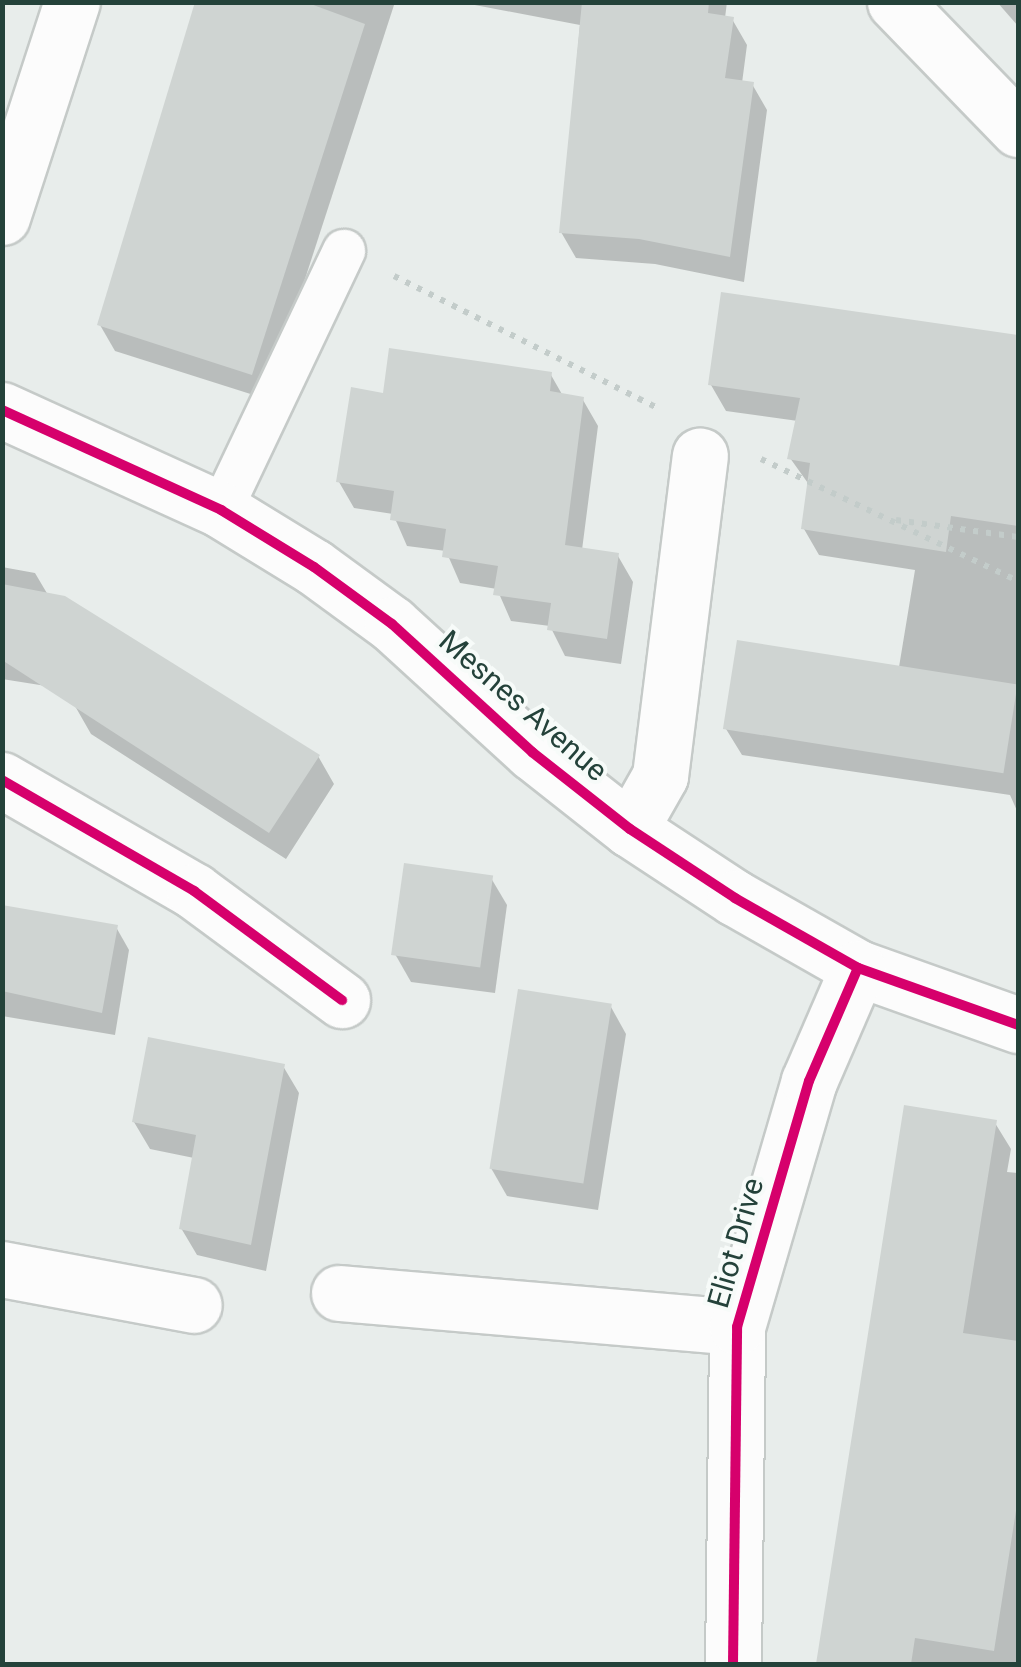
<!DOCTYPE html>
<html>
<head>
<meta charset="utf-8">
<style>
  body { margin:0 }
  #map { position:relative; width:1021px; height:1667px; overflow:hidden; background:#e8edeb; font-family:Roboto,sans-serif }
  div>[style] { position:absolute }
  .shadow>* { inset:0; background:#0003 }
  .building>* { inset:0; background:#cfd4d2; transform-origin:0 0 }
  .path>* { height:6px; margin-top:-3px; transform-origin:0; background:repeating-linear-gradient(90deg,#c3ccca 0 5px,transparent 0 13px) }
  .roads { filter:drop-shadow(2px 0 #c5cac8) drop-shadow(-2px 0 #c5cac8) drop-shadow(0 2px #c5cac8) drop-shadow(0 -2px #c5cac8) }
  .service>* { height:42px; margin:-21px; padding:0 21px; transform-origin:21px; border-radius:21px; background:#fcfcfc }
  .minor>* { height:55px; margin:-27.5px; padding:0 27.5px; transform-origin:27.5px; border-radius:27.5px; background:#fcfcfc }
  .cycleway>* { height:10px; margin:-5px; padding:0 5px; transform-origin:5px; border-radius:5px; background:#d6006c }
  span { translate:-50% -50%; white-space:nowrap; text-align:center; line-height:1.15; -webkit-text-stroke:8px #f7fbf9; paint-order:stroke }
  .street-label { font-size:30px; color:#24423a }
  .frame { position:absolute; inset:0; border:5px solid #24423a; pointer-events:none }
</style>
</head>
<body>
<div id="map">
  <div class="shadow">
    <div style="clip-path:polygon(198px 2px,395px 2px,266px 399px,115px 351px,100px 325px)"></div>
    <div style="clip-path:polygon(459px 2px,727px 2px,725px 18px,732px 19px,747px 45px,742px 83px,752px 84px,767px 110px,744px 282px,655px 264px,576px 258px,561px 232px,580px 25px)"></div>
    <div style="clip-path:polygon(997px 2px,1018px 2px,1018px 26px)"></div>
    <div style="clip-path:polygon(723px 295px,1018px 337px,1018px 813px,1010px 795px,742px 755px,726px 729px,899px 667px,915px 570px,819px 555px,804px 529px,810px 486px,790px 458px,798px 421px,726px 411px,711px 385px)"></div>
    <div style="clip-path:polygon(551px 375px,563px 396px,583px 400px,598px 426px,582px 550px,618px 556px,633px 582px,621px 664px,565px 656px,550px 626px,511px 621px,497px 589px,460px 583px,446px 551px,407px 546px,393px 514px,354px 508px,339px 482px,385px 396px)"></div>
    <div style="clip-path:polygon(2px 567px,35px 573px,48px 595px,318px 756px,334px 784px,286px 859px,91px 734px,75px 706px,84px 692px,2px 679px)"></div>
    <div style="clip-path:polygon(491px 878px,507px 905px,495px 993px,411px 982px,395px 954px)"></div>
    <div style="clip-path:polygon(116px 927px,129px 950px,115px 1035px,2px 1016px,2px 935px)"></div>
    <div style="clip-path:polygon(611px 1007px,626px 1034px,598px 1210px,507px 1196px,491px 1168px)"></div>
    <div style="clip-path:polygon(283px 1066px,299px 1093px,266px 1271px,197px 1255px,181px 1228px,194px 1158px,150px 1149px,134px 1122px)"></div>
    <div style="clip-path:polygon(906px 1108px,995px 1123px,1011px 1149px,1007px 1172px,1018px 1173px,1018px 1664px,818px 1664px)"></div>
  </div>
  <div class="building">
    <div style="clip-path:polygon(195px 2px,308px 3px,365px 24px,252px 375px,97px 325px)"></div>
    <div style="clip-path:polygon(582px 2px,709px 2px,708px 13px,734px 17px,725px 78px,754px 82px,730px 257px,639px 239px,559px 233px)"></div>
    <div style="clip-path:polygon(721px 292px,1018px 335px,1018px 526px,951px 516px,946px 552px,801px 529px,810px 463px,787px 459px,800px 398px,708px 385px)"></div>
    <div style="clip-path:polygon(389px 348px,552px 372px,550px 391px,584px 397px,565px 545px,619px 553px,607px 639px,547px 630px,551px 603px,493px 595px,498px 566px,442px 557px,446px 529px,390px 520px,394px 491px,336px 482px,351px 387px,383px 393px)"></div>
    <div style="clip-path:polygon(2px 584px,65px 596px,320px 755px,269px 833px,2px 660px)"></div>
    <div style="left:737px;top:640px;width:284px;height:90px;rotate:9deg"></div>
    <div style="left:404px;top:863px;width:90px;height:93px;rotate:8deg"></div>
    <div style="clip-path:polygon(2px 905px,118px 925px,102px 1013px,2px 991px)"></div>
    <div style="left:518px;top:989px;width:95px;height:182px;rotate:9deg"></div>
    <div style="clip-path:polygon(148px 1037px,285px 1064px,251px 1245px,179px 1229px,196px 1135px,132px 1122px)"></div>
    <div style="clip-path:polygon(904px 1105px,997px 1120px,963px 1333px,1018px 1341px,1018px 1498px,994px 1651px,915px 1638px,911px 1664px,816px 1664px)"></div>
  </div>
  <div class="path">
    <div style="left:394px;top:276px;width:297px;rotate:26.6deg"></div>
    <div style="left:761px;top:459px;width:284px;rotate:25.4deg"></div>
    <div style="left:896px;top:520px;width:123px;rotate:7.9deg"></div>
  </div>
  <div class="roads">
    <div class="service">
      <div style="left:221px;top:510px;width:287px;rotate:-64.6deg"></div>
    </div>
    <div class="minor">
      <div style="left:895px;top:2px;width:177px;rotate:45.9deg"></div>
      <div style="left:2px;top:217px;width:226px;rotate:-72deg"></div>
      <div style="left:2px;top:410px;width:241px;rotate:24.5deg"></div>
      <div style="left:221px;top:510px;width:109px;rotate:31.5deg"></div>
      <div style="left:314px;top:567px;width:97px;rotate:36.2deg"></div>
      <div style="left:392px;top:624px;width:190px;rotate:42.4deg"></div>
      <div style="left:532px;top:752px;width:125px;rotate:38.2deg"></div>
      <div style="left:630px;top:829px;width:126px;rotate:33.3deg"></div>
      <div style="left:735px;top:898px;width:142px;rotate:29.6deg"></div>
      <div style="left:858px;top:968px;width:170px;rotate:19.6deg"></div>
      <div style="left:2px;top:780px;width:222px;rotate:30deg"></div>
      <div style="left:194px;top:891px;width:184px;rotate:36.4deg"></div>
      <div style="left:630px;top:829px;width:61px;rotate:-60.5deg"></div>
      <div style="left:660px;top:776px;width:323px;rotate:-82.9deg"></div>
      <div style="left:2px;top:1269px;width:195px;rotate:10.6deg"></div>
      <div style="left:339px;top:1293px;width:399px;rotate:4.9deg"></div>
      <div style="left:733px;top:1664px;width:337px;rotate:-89.3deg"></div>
      <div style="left:737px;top:1327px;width:256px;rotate:-73.7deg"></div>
      <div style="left:809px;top:1081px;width:123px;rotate:-66.6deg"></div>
    </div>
  </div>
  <div class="cycleway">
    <div style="left:2px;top:410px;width:241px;rotate:24.5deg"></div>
    <div style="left:221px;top:510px;width:109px;rotate:31.5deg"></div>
    <div style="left:314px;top:567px;width:97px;rotate:36.2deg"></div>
    <div style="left:392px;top:624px;width:190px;rotate:42.4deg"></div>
    <div style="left:532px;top:752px;width:125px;rotate:38.2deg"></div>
    <div style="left:630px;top:829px;width:126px;rotate:33.3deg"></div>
    <div style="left:735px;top:898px;width:142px;rotate:29.6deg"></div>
    <div style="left:858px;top:968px;width:170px;rotate:19.6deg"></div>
    <div style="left:2px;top:780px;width:222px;rotate:30deg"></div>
    <div style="left:194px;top:891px;width:184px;rotate:36.4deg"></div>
    <div style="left:733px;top:1664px;width:337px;rotate:-89.3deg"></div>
    <div style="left:737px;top:1327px;width:256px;rotate:-73.7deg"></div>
    <div style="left:809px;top:1081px;width:123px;rotate:-66.6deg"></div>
  </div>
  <div class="street-label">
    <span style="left:523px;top:706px;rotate:41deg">Mesnes Avenue</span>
    <span style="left:736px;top:1243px;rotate:-74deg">Eliot Drive</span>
  </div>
  <div class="frame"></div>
</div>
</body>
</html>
